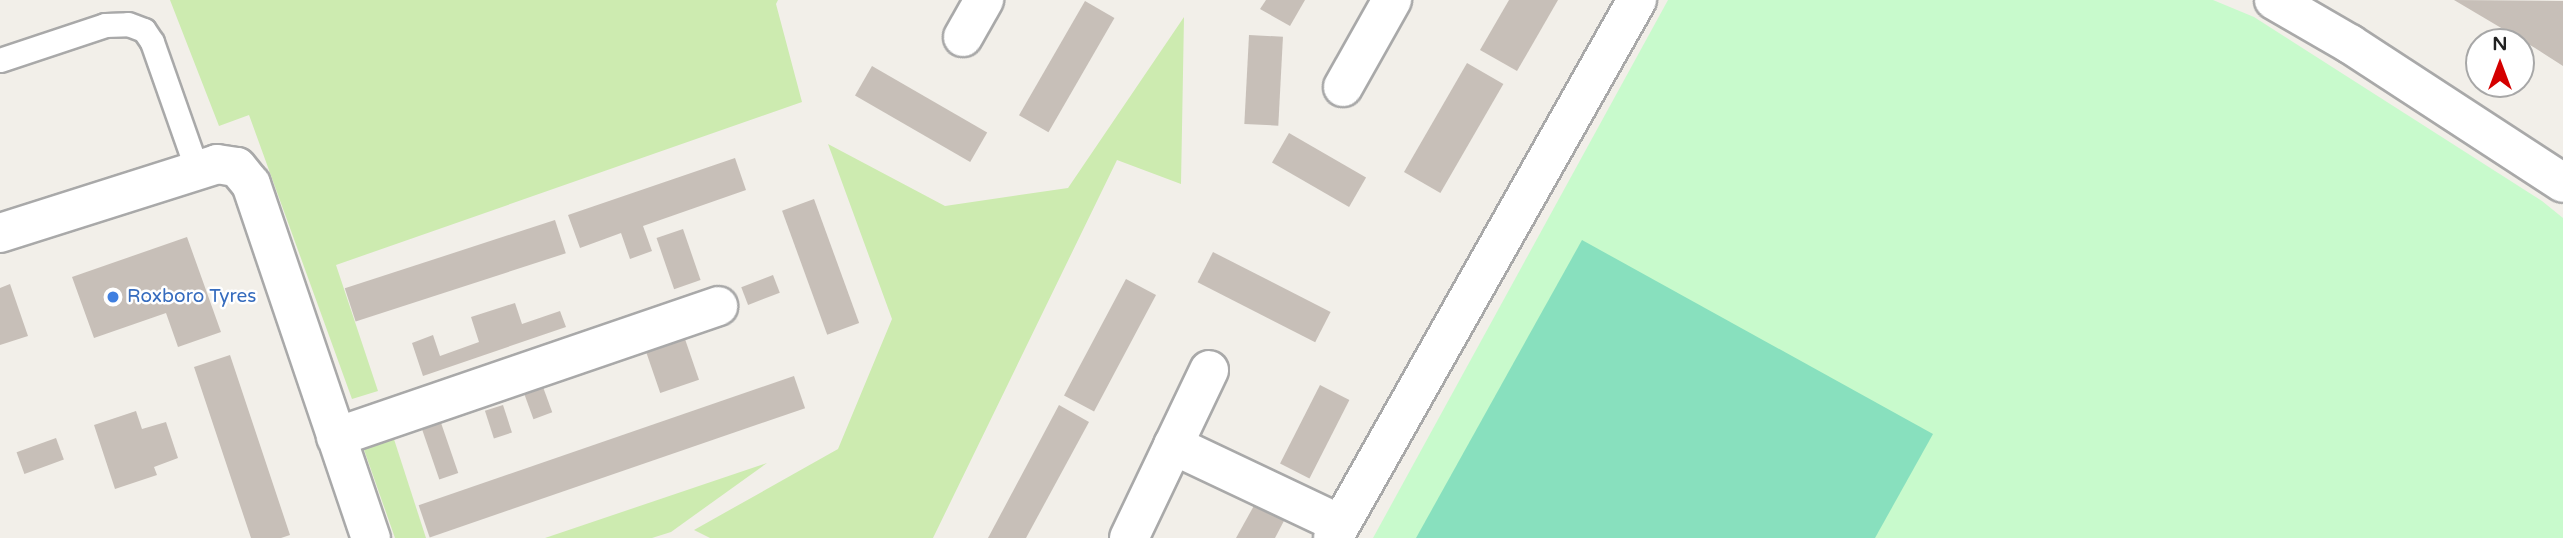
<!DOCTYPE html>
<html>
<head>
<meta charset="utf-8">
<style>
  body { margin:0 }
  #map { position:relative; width:2563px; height:538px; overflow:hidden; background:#f2efe9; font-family:"Varela Round",sans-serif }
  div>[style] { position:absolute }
  .grass>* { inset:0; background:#cdebb0 }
  .park>* { inset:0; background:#c8facc }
  .pitch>* { inset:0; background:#88e0be }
  .building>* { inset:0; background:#c7bfb8; transform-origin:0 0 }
  .roads { filter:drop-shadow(2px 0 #a9a9a9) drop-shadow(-2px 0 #a9a9a9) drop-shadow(0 2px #a9a9a9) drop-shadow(0 -2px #a9a9a9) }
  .lane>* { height:23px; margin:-11.5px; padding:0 11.5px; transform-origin:11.5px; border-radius:11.5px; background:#fff }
  .street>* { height:38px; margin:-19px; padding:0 19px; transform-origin:19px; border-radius:19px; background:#fff }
  .dots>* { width:19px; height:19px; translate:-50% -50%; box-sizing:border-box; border:4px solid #fff; border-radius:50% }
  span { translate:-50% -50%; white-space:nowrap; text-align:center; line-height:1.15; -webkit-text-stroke:5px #fff; paint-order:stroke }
  .shop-label { font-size:19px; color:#366cbe }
  .left { translate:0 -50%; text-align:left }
  .north { position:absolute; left:2465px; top:28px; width:70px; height:70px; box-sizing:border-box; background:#fff; border:2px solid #a7a7a7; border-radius:50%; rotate:0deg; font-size:19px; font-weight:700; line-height:28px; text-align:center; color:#222 }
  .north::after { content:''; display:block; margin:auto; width:24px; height:32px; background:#d40000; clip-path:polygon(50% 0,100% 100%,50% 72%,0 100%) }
</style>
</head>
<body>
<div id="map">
  <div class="grass">
    <div style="clip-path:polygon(170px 0,778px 0,776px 4px,802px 102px,336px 265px,378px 391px,352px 399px,249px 115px,219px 126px)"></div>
    <div style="clip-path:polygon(1184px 17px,1181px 184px,1117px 160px,933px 538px,710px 538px,694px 530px,838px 449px,892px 319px,828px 144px,945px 206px,1068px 188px)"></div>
    <div style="clip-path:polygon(392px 433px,426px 538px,395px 538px,362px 444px)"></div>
    <div style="clip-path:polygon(767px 463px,671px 532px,652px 538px,545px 538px)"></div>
  </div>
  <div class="park">
    <div style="clip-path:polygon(1668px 0,2213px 0,2254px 17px,2542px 201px,2563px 218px,2563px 538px,1373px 538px)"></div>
  </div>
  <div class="pitch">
    <div style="clip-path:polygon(1582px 240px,1933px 434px,1875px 538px,1416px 538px)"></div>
  </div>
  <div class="building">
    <div style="clip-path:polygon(1266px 0,1305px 0,1290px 26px,1260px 9px)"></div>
    <div style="clip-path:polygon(1509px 0,1558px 0,1517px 71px,1480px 50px)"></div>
    <div style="clip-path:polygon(2454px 0,2563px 1px,2563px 66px,2535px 48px)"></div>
    <div style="left:1085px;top:1px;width:34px;height:132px;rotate:30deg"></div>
    <div style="left:1249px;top:35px;width:34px;height:89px;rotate:3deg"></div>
    <div style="left:1467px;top:63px;width:42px;height:126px;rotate:30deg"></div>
    <div style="left:872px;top:66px;width:133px;height:34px;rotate:30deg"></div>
    <div style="left:1289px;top:133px;width:89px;height:34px;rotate:30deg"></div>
    <div style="clip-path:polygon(735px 158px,746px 190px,643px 226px,652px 251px,630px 259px,621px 233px,580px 248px,568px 215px)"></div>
    <div style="left:814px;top:199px;width:132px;height:34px;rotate:70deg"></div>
    <div style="left:555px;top:220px;width:35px;height:221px;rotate:72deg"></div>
    <div style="left:683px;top:229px;width:54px;height:28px;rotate:71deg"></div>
    <div style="clip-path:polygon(187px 237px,221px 332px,178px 347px,166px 313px,94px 338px,72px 277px)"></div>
    <div style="left:1213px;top:252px;width:132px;height:34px;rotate:27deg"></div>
    <div style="left:773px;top:275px;width:19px;height:34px;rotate:69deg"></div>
    <div style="left:1126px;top:279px;width:34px;height:132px;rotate:28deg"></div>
    <div style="clip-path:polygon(10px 284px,28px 336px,0 345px,0 288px)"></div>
    <div style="clip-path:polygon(515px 303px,522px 324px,560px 311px,566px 327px,423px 376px,412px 343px,433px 335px,440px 356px,479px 342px,471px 317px)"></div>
    <div style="left:685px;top:339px;width:43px;height:41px;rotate:71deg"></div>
    <div style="clip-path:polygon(230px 355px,290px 535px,281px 538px,251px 538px,194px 367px)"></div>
    <div style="left:794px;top:376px;width:34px;height:397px;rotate:71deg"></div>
    <div style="left:1320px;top:385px;width:33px;height:88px;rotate:27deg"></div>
    <div style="left:543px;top:387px;width:27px;height:20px;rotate:70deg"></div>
    <div style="left:503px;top:405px;width:29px;height:19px;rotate:72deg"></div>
    <div style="clip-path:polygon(1059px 405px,1089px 422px,1026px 538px,988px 538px)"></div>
    <div style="clip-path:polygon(136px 411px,142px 429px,166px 422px,178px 458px,154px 467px,157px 475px,115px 489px,94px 425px)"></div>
    <div style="left:440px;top:420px;width:56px;height:20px;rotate:71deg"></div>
    <div style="left:56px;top:438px;width:23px;height:42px;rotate:70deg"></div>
    <div style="clip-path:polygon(1256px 502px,1286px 517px,1275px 538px,1236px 538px)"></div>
  </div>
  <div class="roads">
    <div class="lane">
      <div style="left:0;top:60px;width:111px;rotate:-18.4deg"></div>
      <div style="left:105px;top:25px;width:23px;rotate:-2deg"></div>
      <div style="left:128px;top:24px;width:17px;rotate:21deg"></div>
      <div style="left:144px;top:30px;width:14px;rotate:56deg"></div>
      <div style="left:152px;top:42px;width:136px;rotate:70.6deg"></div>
    </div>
    <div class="street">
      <div style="left:2274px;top:0;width:88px;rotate:30.1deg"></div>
      <div style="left:2350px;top:44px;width:254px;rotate:33.1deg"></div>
      <div style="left:963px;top:37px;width:43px;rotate:-60.4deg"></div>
      <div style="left:1343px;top:87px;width:100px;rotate:-60.6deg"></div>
      <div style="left:0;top:233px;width:228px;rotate:-17.6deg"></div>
      <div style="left:217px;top:164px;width:20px;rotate:9deg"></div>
      <div style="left:237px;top:167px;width:22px;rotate:51deg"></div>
      <div style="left:251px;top:184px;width:374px;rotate:71.3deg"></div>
      <div style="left:336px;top:437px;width:404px;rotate:-18.9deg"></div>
      <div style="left:1173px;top:445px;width:185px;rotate:25.3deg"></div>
      <div style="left:1129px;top:538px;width:186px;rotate:-64.5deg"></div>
      <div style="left:1333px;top:538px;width:618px;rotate:-60.53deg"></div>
    </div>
  </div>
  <div class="dots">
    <div style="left:113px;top:297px;background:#3f7fe0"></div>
  </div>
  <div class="shop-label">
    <span class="left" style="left:127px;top:297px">Roxboro Tyres</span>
  </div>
  <div class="north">N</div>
</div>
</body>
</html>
